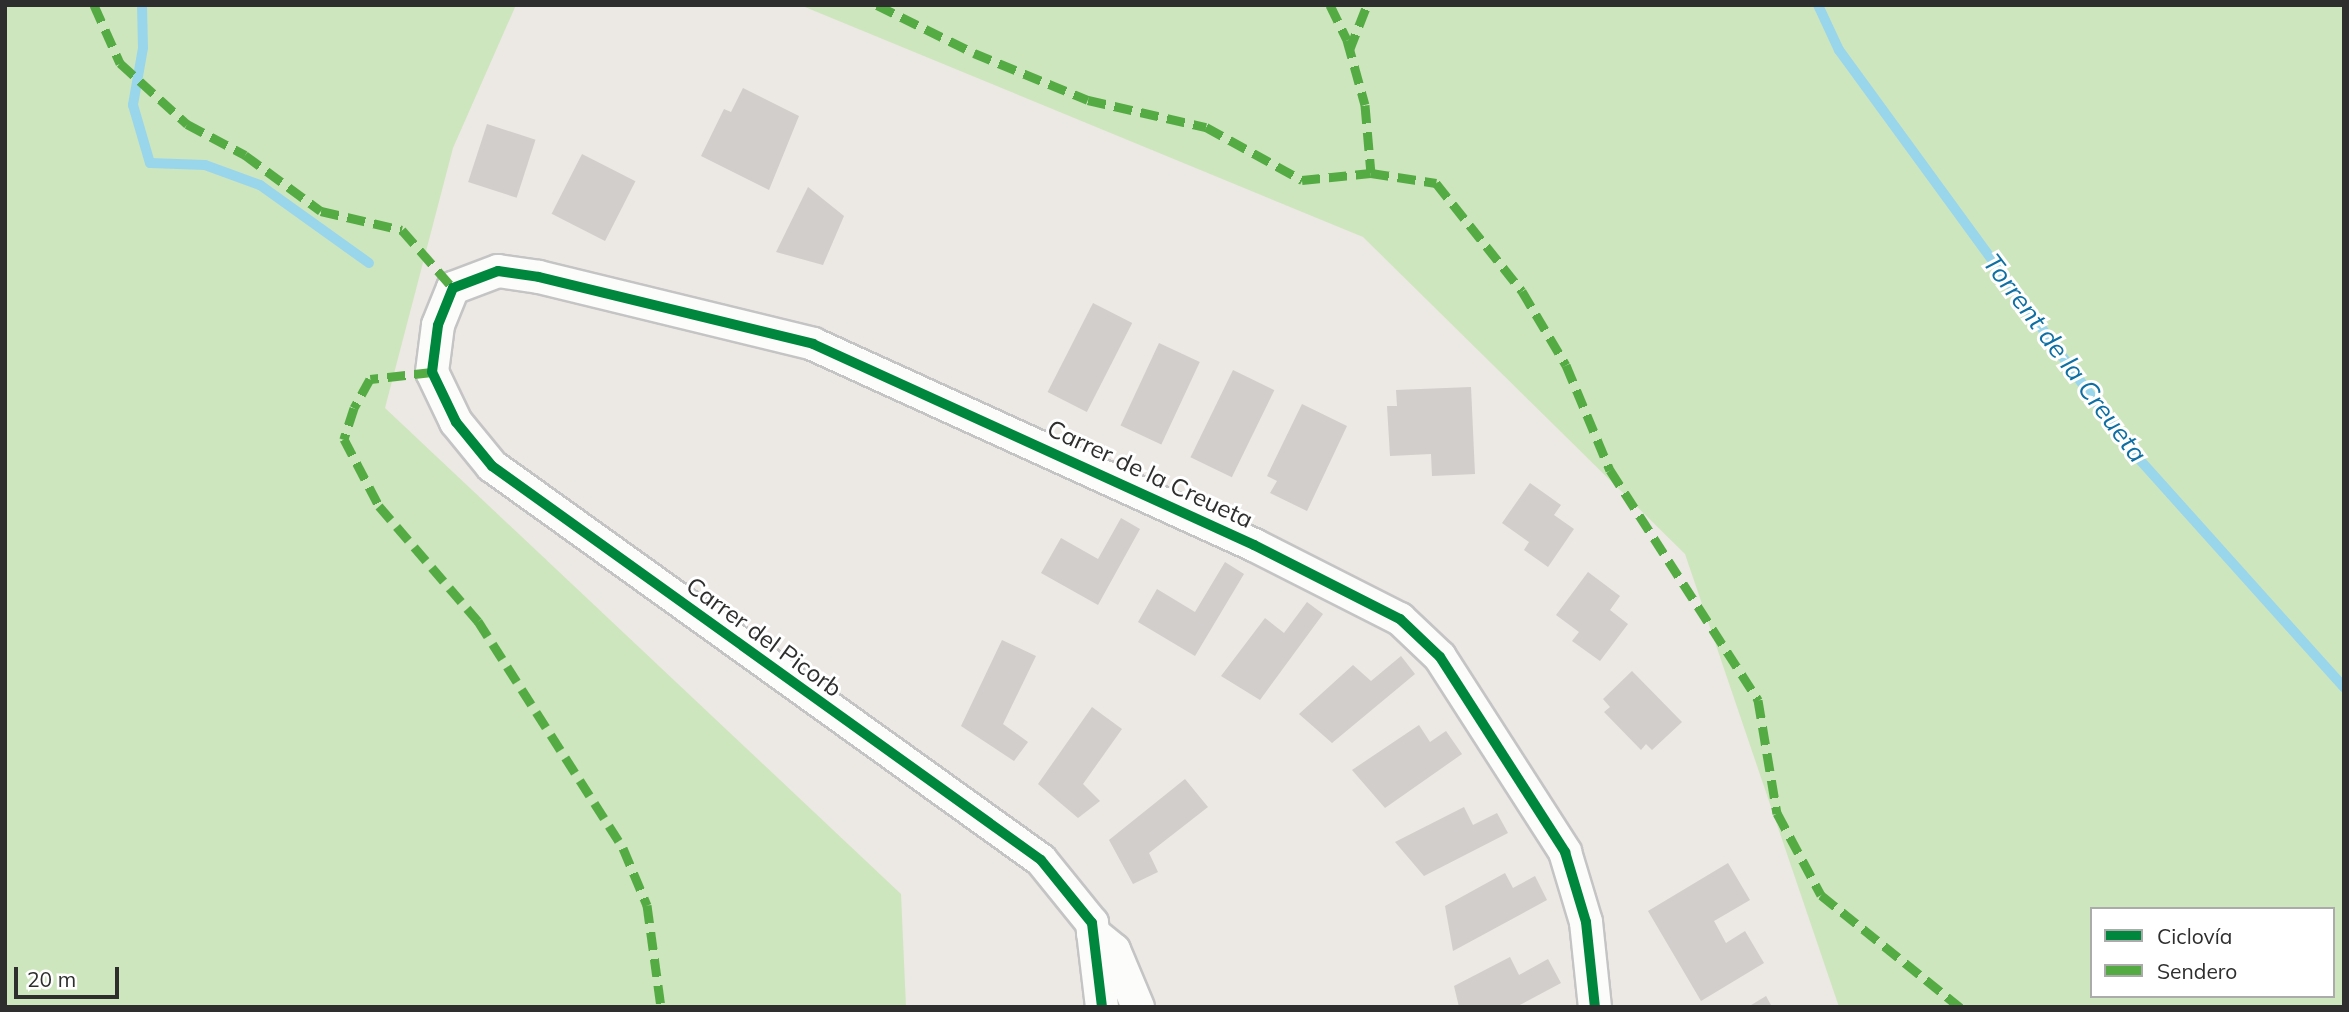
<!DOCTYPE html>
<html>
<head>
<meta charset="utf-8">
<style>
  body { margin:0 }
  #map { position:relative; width:2349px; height:1012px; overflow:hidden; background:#ece8e4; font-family:Mulish,sans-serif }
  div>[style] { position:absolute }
  .green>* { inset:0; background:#cee6be }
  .stream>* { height:10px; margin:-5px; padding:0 5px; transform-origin:5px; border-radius:5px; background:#99d6ec }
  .building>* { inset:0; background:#d1cecb; transform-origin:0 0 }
  .roads { filter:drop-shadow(2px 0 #c5c4c5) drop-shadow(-2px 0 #c5c4c5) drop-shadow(0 2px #c5c4c5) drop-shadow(0 -2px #c5c4c5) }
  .minor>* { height:32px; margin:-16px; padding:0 16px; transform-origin:16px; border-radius:16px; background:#fcfcfb }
  .quiet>* { height:9px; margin-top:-4.5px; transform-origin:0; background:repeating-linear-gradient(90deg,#54ab44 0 18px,transparent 0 27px) }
  .cycleway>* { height:10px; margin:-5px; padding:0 5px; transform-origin:5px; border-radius:5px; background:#00873e }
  span { translate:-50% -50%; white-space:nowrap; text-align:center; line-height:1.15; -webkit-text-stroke:6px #fff; paint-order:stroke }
  .street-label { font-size:24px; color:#2e2e2e }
  .water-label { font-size:26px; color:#0d6fa3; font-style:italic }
  .frame { position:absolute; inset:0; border:7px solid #2e2e2e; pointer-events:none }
  .legend { position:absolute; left:2090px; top:907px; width:245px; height:91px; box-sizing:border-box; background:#fff; border:2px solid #ababab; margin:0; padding:9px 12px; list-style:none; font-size:21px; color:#2e2e2e }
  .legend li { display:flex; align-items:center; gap:14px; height:35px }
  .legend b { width:35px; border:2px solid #ababab }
  .scale { position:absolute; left:14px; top:967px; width:105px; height:32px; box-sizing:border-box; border:4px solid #2e2e2e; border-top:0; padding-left:9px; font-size:21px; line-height:24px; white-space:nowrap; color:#2e2e2e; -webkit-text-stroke:5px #fff; paint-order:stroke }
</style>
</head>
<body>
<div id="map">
  <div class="green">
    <div style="clip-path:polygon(5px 5px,516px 5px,453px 148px,385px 408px,901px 894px,906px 1007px,5px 1007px)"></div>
    <div style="clip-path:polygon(evenodd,800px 5px,2344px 5px,2344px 1007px,1839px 1007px,1685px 554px,1363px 237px,800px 5px,2092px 909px,2333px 909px,2333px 996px,2092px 996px,2092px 909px)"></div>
  </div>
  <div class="stream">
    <div style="left:142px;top:5px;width:43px;rotate:88.7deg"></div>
    <div style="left:143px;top:48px;width:58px;rotate:100deg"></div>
    <div style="left:133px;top:105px;width:60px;rotate:73.7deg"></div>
    <div style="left:150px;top:163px;width:55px;rotate:2.1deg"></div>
    <div style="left:205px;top:165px;width:59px;rotate:20deg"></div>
    <div style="left:260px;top:185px;width:134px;rotate:35.6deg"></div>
    <div style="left:1818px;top:5px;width:50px;rotate:65deg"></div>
    <div style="left:1839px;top:50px;width:495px;rotate:53.9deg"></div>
    <div style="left:2131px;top:450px;width:319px;rotate:48.1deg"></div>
  </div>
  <div class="building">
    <div style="clip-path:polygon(743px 88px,799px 116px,769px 190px,701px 156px,724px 109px,731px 112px)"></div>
    <div style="left:487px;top:124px;width:51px;height:61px;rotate:18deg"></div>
    <div style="left:582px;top:154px;width:60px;height:67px;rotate:27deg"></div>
    <div style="clip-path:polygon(808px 187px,844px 216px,823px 265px,776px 252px)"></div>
    <div style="left:1093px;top:303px;width:44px;height:100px;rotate:27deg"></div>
    <div style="left:1159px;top:343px;width:45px;height:91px;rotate:25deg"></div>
    <div style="left:1233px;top:370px;width:46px;height:97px;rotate:26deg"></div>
    <div style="clip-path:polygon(1471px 387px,1475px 474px,1432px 476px,1431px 454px,1390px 456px,1387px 406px,1397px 406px,1396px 390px)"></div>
    <div style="clip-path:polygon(1302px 404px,1347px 426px,1307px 511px,1270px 493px,1277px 481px,1267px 476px)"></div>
    <div style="clip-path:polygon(1530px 483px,1561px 505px,1554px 515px,1574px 529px,1548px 567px,1524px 550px,1529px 542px,1502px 523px)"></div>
    <div style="clip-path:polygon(1121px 518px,1140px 529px,1098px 605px,1041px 573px,1061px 538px,1098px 559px)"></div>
    <div style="clip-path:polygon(1225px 562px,1244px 574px,1195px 656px,1138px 622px,1157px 589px,1195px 612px)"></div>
    <div style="clip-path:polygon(1588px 572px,1620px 596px,1610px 610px,1628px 624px,1600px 661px,1572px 641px,1579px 632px,1556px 615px)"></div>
    <div style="clip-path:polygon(1307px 602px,1323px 614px,1260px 700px,1221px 676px,1265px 618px,1284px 633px)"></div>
    <div style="clip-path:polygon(1002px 640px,1036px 656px,1003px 724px,1028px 742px,1014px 761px,961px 726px)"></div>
    <div style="clip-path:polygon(1401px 656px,1415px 674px,1332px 743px,1299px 714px,1353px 665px,1371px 681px)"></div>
    <div style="clip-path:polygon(1632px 671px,1682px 722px,1652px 750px,1646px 744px,1641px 750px,1604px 712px,1610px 707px,1603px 699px)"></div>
    <div style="clip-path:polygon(1092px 707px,1122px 729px,1083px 784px,1100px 801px,1078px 818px,1038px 784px)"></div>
    <div style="clip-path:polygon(1419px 725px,1430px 742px,1446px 731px,1462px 754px,1385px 808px,1352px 770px)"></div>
    <div style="clip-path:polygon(1185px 779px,1208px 807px,1149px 853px,1158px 872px,1133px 884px,1109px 840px)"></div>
    <div style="clip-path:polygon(1464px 807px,1473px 825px,1497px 813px,1508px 833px,1424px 876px,1395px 842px)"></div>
    <div style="clip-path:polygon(1728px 863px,1750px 900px,1714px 921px,1726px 943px,1745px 931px,1764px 963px,1701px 1001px,1648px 911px)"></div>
    <div style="clip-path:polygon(1505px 873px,1513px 888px,1535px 876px,1547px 900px,1453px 951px,1445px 906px)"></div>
    <div style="clip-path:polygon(1510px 957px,1519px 975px,1548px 959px,1561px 983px,1516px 1007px,1459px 1007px,1454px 986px)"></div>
    <div style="clip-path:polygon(1766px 996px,1772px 1007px,1748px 1007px)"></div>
  </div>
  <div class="roads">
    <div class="minor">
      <div style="left:1093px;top:933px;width:27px;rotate:39deg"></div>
      <div style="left:1114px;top:950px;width:62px;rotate:67.2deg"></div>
      <div style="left:1102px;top:1007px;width:85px;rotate:-96.8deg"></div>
      <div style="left:1092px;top:923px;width:81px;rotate:-129deg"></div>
      <div style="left:1041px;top:860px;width:676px;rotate:-144.33deg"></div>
      <div style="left:492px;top:466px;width:57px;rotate:-129.3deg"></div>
      <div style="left:456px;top:422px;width:55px;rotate:-115.6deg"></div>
      <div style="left:432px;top:372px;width:47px;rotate:-82.7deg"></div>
      <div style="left:438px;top:325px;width:40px;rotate:-68deg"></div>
      <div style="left:453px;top:288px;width:48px;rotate:-20.7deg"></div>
      <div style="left:498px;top:271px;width:41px;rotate:8.3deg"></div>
      <div style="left:539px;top:277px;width:282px;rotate:13.7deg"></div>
      <div style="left:813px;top:344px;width:485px;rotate:24.5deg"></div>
      <div style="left:1254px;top:545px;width:164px;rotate:26.9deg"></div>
      <div style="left:1400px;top:619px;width:55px;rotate:43.5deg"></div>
      <div style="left:1440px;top:657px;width:232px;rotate:57.3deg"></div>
      <div style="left:1565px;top:852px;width:73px;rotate:73.3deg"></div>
      <div style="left:1586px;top:922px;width:85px;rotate:84deg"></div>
    </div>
  </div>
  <div class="quiet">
    <div style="left:94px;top:5px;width:64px;rotate:65.9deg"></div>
    <div style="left:120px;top:63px;width:91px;rotate:42.3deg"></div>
    <div style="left:187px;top:124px;width:66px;rotate:28.1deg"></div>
    <div style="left:245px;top:155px;width:94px;rotate:36.4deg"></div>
    <div style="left:321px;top:211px;width:83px;rotate:13.2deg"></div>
    <div style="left:402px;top:230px;width:77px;rotate:48.7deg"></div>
    <div style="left:877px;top:5px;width:108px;rotate:26.3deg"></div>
    <div style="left:974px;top:53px;width:123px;rotate:22.4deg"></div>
    <div style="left:1088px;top:100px;width:121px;rotate:12.9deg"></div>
    <div style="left:1206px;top:127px;width:110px;rotate:28.9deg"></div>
    <div style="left:1302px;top:180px;width:69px;rotate:-5.8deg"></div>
    <div style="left:1371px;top:173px;width:66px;rotate:8.7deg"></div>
    <div style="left:1436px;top:183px;width:138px;rotate:51.5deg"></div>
    <div style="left:1522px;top:291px;width:86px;rotate:59.3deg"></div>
    <div style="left:1566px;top:365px;width:114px;rotate:67.3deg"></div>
    <div style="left:1610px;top:470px;width:274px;rotate:57.2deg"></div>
    <div style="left:1758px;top:700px;width:115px;rotate:80.5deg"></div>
    <div style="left:1777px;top:813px;width:93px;rotate:61.8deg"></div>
    <div style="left:1821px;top:895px;width:179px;rotate:38.9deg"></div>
    <div style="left:1330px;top:5px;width:39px;rotate:64deg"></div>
    <div style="left:1347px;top:40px;width:67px;rotate:74.5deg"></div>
    <div style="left:1365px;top:105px;width:68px;rotate:85deg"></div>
    <div style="left:1349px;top:51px;width:49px;rotate:-68.6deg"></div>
    <div style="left:432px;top:372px;width:62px;rotate:173.6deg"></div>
    <div style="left:370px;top:379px;width:33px;rotate:119deg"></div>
    <div style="left:354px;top:408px;width:33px;rotate:108deg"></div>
    <div style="left:344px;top:439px;width:76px;rotate:62.4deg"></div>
    <div style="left:379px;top:506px;width:152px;rotate:49.3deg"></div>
    <div style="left:478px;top:621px;width:269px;rotate:57.4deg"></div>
    <div style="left:623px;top:848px;width:62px;rotate:67.2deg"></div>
    <div style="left:647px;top:905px;width:103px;rotate:82.2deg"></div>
  </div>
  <div class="cycleway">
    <div style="left:1102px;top:1007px;width:85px;rotate:-96.8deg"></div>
    <div style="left:1092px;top:923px;width:81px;rotate:-129deg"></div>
    <div style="left:1041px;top:860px;width:676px;rotate:-144.33deg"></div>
    <div style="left:492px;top:466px;width:57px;rotate:-129.3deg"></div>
    <div style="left:456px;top:422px;width:55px;rotate:-115.6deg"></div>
    <div style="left:432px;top:372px;width:47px;rotate:-82.7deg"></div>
    <div style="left:438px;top:325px;width:40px;rotate:-68deg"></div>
    <div style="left:453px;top:288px;width:48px;rotate:-20.7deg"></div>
    <div style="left:498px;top:271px;width:41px;rotate:8.3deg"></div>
    <div style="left:539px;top:277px;width:282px;rotate:13.7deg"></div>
    <div style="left:813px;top:344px;width:485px;rotate:24.5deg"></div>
    <div style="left:1254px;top:545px;width:164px;rotate:26.9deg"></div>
    <div style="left:1400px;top:619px;width:55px;rotate:43.5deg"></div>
    <div style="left:1440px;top:657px;width:232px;rotate:57.3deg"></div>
    <div style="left:1565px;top:852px;width:73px;rotate:73.3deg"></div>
    <div style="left:1586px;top:922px;width:85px;rotate:84deg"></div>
  </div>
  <div class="street-label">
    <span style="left:1150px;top:474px;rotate:25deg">Carrer de la Creueta</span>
    <span style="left:764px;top:637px;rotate:36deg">Carrer del Picorb</span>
  </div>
  <div class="water-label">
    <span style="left:2065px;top:358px;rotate:53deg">Torrent de la Creueta</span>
  </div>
  <div class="frame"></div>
  <ul class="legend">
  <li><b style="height:9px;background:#00873e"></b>Ciclovía</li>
  <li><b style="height:9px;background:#54ab44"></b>Sendero</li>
  </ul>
  <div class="scale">20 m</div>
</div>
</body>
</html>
